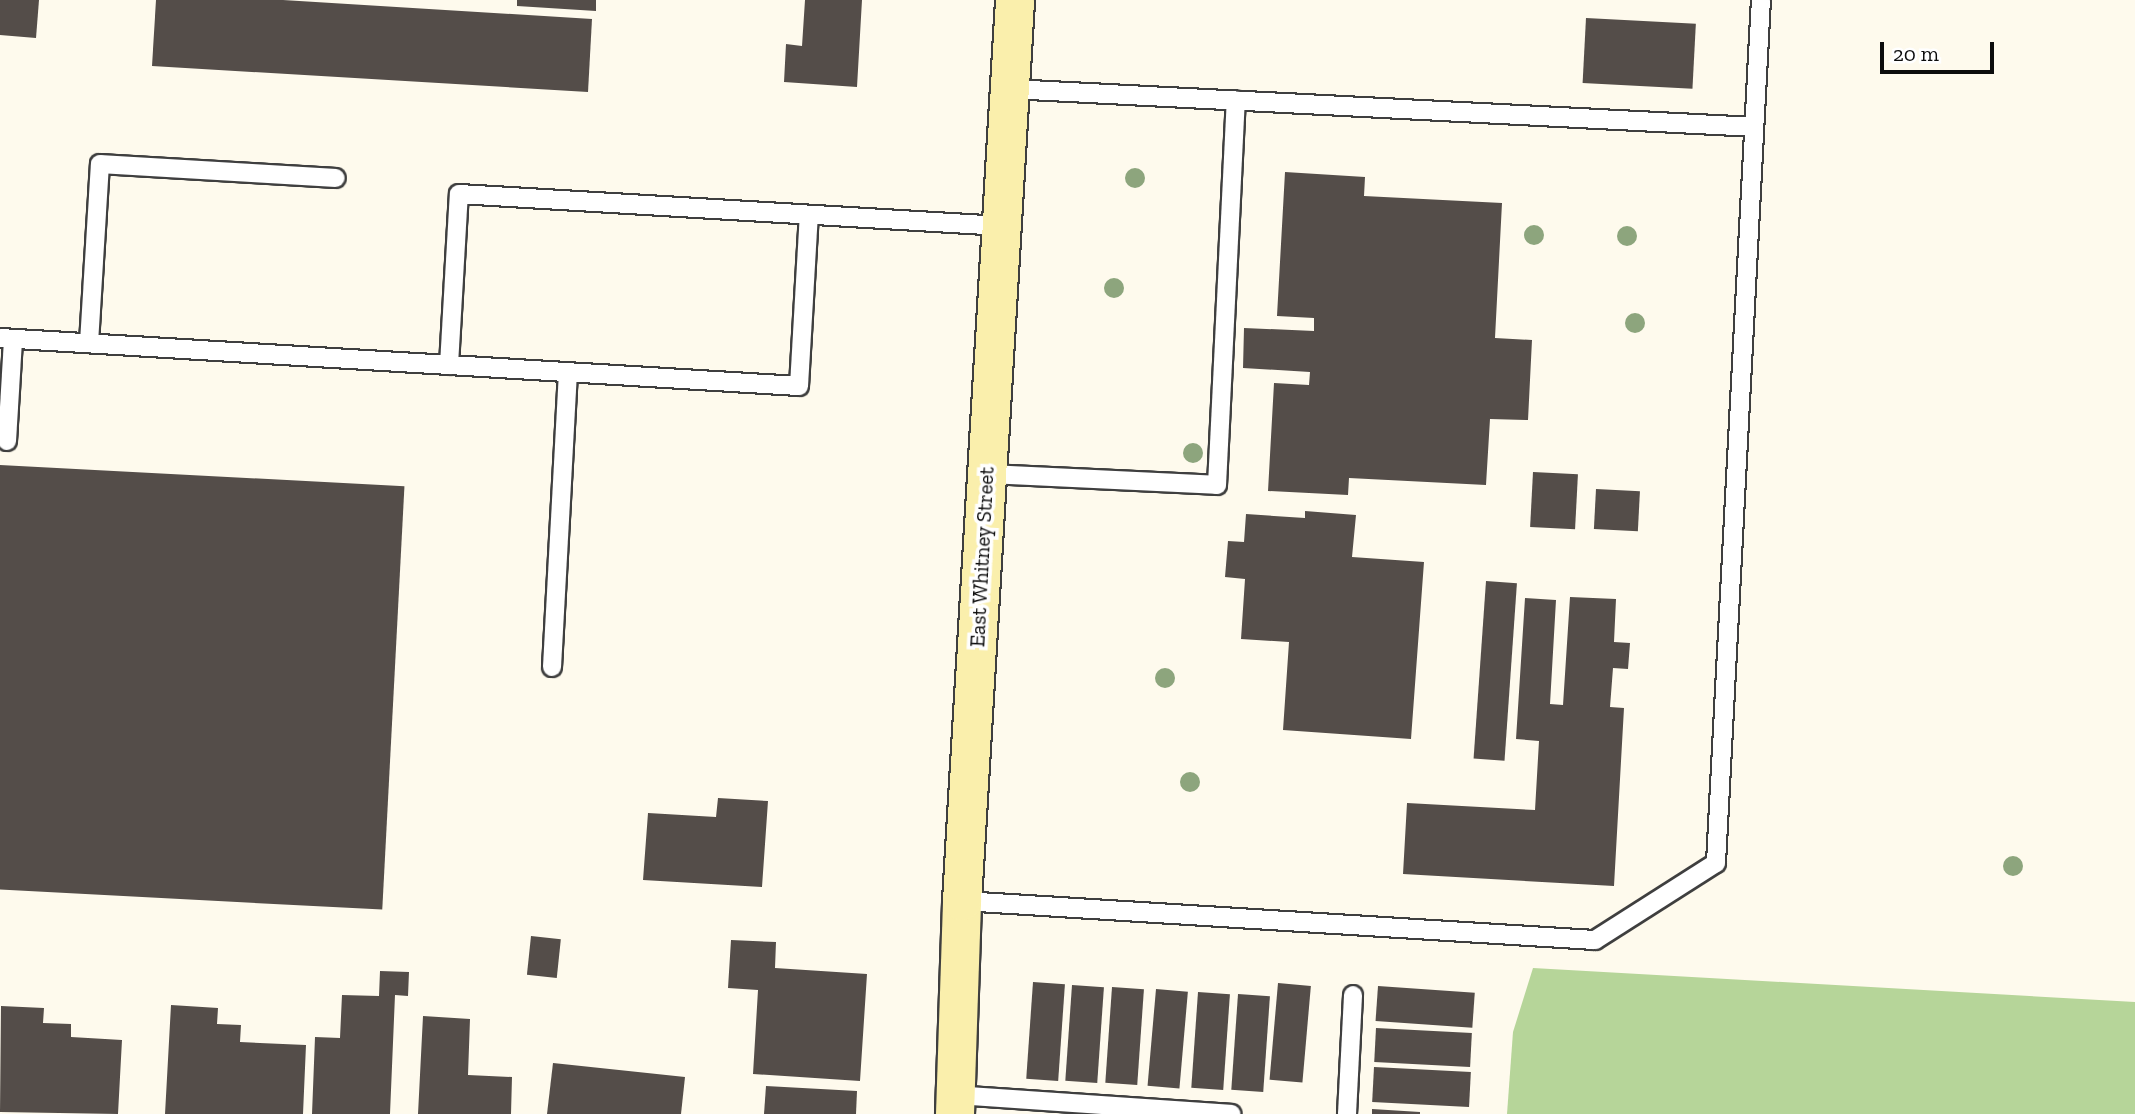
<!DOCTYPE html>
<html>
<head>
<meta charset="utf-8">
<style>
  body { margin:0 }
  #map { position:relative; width:2135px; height:1114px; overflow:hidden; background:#fefaed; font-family:"Zilla Slab",serif }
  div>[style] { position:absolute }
  .forest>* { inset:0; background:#b6d599 }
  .building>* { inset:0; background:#544d49; transform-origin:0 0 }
  .roads { filter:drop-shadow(2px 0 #3f3f3f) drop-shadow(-2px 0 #3f3f3f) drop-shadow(0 2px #3f3f3f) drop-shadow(0 -2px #3f3f3f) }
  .lane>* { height:18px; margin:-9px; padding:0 9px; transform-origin:9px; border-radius:9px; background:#fff }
  .secondary>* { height:38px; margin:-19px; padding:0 19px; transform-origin:19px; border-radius:19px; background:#faefac }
  .trees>* { width:20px; height:20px; margin:-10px; border-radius:50%; background:#8da57d }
  span { translate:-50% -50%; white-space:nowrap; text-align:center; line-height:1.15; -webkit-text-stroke:7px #fff; paint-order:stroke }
  .street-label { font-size:21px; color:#0c0c0c }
  .scale { position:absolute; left:1880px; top:42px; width:114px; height:32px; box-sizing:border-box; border:4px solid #0c0c0c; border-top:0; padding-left:9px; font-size:21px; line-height:24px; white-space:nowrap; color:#0c0c0c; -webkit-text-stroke:5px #fff; paint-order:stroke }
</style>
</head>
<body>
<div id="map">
  <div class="forest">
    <div style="clip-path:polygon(1533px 968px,2135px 1002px,2135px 1114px,1507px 1114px,1513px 1032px)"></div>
  </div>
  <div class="building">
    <div style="clip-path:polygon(0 0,39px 0,36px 38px,0 35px)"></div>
    <div style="clip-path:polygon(156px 0,283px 0,592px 19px,588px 92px,152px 66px)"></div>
    <div style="clip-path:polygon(517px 0,596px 0,596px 11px,517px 6px)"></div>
    <div style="clip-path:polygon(805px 0,862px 0,857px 87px,784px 82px,786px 44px,802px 46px)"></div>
    <div style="left:1586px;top:18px;width:110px;height:65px;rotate:3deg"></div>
    <div style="clip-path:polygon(1285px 172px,1365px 177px,1364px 196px,1502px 203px,1495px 338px,1532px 340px,1528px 420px,1490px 419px,1486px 485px,1349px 478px,1348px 495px,1268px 491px,1274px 383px,1309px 385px,1310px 372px,1243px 368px,1244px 328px,1314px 331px,1314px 318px,1277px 316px)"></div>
    <div style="left:0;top:465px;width:405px;height:424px;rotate:3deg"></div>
    <div style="left:1533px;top:472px;width:45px;height:55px;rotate:3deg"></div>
    <div style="left:1596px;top:489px;width:44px;height:40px;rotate:3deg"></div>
    <div style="clip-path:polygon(1305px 511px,1356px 515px,1352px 557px,1424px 562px,1411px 739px,1283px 730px,1289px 642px,1241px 639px,1245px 579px,1225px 577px,1228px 541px,1244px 542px,1246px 514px,1305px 518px)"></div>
    <div style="left:1486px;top:581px;width:31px;height:178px;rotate:4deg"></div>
    <div style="clip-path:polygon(1570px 597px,1616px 599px,1614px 642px,1630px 643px,1628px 669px,1613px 668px,1610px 707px,1624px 708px,1614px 886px,1403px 874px,1407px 803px,1535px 810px,1539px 741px,1516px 739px,1525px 598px,1556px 600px,1550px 704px,1563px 705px)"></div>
    <div style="clip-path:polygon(718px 798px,768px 801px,762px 887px,643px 880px,648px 813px,716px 817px)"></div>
    <div style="left:531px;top:936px;width:30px;height:39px;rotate:6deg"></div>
    <div style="clip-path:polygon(731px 940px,776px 942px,775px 968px,867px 974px,860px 1081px,753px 1074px,758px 990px,728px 988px)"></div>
    <div style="clip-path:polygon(380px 971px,409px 972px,408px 996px,395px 995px,390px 1114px,312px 1114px,315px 1037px,340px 1038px,342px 995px,379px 996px)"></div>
    <div style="left:1033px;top:982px;width:32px;height:97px;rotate:4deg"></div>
    <div style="left:1278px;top:983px;width:33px;height:97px;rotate:5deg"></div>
    <div style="left:1072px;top:985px;width:32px;height:96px;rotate:4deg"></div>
    <div style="left:1378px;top:986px;width:97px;height:35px;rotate:4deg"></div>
    <div style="left:1112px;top:987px;width:32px;height:96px;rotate:4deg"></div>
    <div style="left:1156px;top:989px;width:32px;height:97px;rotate:5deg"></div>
    <div style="left:1198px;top:992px;width:32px;height:96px;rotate:4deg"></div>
    <div style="left:1238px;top:994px;width:32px;height:96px;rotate:4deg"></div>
    <div style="clip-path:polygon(171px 1005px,218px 1008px,217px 1024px,241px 1025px,240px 1042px,306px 1045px,303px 1114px,165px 1114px)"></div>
    <div style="clip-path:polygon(1px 1006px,44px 1008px,43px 1023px,71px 1024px,71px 1037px,122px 1040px,118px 1114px,0 1112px)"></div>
    <div style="clip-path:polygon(423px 1016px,470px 1019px,468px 1075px,512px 1077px,511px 1114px,418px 1114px)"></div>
    <div style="left:1376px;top:1028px;width:96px;height:34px;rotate:3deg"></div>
    <div style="clip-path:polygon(553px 1063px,685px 1077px,681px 1114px,547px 1114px)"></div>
    <div style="left:1374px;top:1067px;width:97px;height:35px;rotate:3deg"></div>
    <div style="clip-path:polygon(766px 1086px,857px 1091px,856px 1114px,764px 1114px)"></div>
    <div style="clip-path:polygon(1372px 1109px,1420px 1112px,1420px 1114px,1372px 1114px)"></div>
  </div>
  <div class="roads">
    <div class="lane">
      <div style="left:1010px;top:89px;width:745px;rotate:2.92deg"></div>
      <div style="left:0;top:338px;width:800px;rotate:3.44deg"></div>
      <div style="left:799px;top:386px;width:171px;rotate:-86.7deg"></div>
      <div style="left:89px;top:343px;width:179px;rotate:-86.5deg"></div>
      <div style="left:100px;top:164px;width:236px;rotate:3.4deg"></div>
      <div style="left:449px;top:365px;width:171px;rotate:-86.7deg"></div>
      <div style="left:459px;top:194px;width:544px;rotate:3.37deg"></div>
      <div style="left:7px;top:441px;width:102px;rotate:-86.6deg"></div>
      <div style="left:987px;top:474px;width:230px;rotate:2.7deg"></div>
      <div style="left:1217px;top:485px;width:385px;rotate:-87.2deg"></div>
      <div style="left:552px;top:667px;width:295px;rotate:-86.9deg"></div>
      <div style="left:962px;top:901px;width:634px;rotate:3.53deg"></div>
      <div style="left:1595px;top:940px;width:143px;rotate:-32.5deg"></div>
      <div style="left:1716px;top:863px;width:864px;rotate:-87.02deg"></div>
      <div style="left:955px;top:1095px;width:277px;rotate:3.9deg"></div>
      <div style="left:1347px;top:1114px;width:119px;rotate:-87.1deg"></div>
    </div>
    <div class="secondary">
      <div style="left:955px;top:1114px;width:213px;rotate:-88.1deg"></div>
      <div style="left:962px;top:901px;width:903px;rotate:-86.63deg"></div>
    </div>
  </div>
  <div class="trees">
    <div style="left:1135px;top:178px"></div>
    <div style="left:1534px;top:235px"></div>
    <div style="left:1627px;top:236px"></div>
    <div style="left:1114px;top:288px"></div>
    <div style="left:1635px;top:323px"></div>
    <div style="left:1193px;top:453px"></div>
    <div style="left:1165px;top:678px"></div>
    <div style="left:1190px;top:782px"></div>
    <div style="left:2013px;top:866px"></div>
  </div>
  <div class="street-label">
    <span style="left:982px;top:557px;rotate:-87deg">East Whitney Street</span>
  </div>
  <div class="scale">20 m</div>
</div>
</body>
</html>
